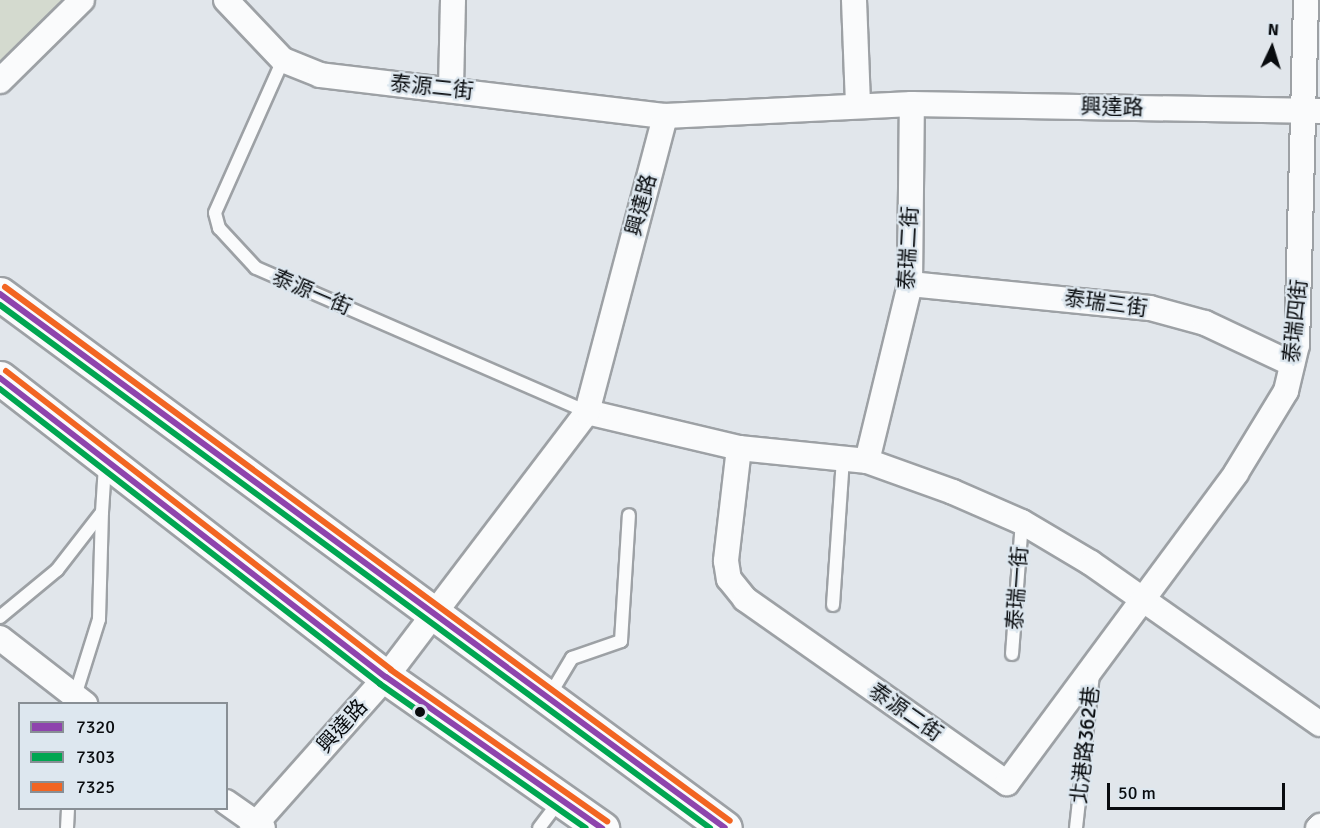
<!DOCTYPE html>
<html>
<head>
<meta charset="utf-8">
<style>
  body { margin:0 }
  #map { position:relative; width:1320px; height:828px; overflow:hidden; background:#e1e6eb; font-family:Signika,"Noto Sans TC",sans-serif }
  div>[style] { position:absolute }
  .green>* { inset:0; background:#d4dacf }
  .roads { filter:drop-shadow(2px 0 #9da1a5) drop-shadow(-2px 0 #9da1a5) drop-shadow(0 2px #9da1a5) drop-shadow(0 -2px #9da1a5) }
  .service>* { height:12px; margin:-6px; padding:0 6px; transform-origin:6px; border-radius:6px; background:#fafbfc }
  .minor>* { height:24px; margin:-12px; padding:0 12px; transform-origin:12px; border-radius:12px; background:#fafbfc }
  .secondary>* { height:33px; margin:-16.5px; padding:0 16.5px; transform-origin:16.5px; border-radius:16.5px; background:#fafbfc }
  .bus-1>* { height:6px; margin:-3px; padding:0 3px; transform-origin:3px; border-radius:3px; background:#8e44ad }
  .bus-2>* { height:6px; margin:-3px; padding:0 3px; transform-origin:3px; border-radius:3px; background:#00a651 }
  .bus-3>* { height:6px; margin:-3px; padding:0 3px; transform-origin:3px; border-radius:3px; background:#f26522 }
  .dots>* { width:16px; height:16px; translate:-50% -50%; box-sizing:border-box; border:3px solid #dde7ef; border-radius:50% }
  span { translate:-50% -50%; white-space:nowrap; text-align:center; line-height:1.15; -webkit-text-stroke:4.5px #dde7ef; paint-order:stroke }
  .street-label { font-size:21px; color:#090c0f }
  .legend { position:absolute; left:18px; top:702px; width:210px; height:108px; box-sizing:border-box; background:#dde7ef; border:2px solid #888f95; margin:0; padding:8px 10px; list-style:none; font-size:18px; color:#090c0f }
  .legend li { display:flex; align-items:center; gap:12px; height:30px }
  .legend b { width:30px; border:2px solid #888f95 }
  .north { position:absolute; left:1242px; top:18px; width:60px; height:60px; -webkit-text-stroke:4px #dde7ef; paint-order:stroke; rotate:4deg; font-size:16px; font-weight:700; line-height:24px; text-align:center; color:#090c0f }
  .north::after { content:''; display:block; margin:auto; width:21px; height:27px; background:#090c0f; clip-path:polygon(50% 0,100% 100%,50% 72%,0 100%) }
  .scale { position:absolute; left:1107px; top:783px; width:178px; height:27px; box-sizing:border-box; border:3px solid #090c0f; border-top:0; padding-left:8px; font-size:18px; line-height:21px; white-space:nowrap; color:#090c0f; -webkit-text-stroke:4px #dde7ef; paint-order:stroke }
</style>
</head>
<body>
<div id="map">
  <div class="green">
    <div style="clip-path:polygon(0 0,68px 0,0 70px)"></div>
  </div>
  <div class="roads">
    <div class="service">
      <div style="left:283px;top:60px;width:167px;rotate:114deg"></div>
      <div style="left:215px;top:213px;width:16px;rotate:75deg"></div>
      <div style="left:219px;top:228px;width:54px;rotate:47.2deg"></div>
      <div style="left:256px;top:268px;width:361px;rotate:23.5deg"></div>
      <div style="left:833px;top:605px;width:147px;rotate:-86.1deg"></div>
      <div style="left:0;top:617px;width:74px;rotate:-39.5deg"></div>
      <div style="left:57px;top:570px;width:73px;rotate:-52.2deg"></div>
      <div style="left:102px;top:512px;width:46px;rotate:-86.3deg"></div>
      <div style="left:1012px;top:654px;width:132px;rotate:-85.7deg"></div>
      <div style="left:548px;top:698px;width:47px;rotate:-59deg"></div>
      <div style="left:572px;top:658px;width:52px;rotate:-19.1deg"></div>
      <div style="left:621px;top:641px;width:126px;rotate:-86.4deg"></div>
      <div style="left:74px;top:699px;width:84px;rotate:-72.6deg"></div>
      <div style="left:99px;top:619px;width:107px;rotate:-88.4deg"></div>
      <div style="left:67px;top:828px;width:20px;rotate:-87deg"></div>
      <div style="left:539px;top:828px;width:35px;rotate:-53deg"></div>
      <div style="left:1076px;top:828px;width:155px;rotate:-83.7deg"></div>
    </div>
    <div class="minor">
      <div style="left:226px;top:0;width:83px;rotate:46.5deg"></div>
      <div style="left:283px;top:60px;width:40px;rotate:22deg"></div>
      <div style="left:320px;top:75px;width:347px;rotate:6.8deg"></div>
      <div style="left:854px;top:0;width:105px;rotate:87.8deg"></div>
      <div style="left:0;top:81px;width:115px;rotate:-44.6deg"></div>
      <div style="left:451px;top:88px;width:88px;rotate:-88.7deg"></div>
      <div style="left:910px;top:284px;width:241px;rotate:5.7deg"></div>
      <div style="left:1150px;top:308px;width:57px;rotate:15.3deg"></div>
      <div style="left:1205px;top:323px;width:96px;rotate:25.2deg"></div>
      <div style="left:587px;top:412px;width:156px;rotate:13.3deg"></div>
      <div style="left:739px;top:448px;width:129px;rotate:5.8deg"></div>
      <div style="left:867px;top:461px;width:91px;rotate:19.8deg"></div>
      <div style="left:953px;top:492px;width:75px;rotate:23.5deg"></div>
      <div style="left:1022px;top:522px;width:80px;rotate:30.7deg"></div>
      <div style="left:1091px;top:563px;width:280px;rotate:35.1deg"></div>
      <div style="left:739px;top:448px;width:114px;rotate:96.6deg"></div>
      <div style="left:726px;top:561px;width:18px;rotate:81deg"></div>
      <div style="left:729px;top:579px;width:26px;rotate:51deg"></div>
      <div style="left:745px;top:599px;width:320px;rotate:35.1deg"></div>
      <div style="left:1007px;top:783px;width:385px;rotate:-53.5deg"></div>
      <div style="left:1236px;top:473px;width:96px;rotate:-58.6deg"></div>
      <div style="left:1286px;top:391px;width:47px;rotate:-76.6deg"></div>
      <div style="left:1297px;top:345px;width:345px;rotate:-88.5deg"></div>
      <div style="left:867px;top:461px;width:182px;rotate:-76.3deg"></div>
      <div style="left:910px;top:284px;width:180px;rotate:-89.4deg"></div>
      <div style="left:0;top:638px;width:108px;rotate:37.8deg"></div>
      <div style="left:226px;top:802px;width:45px;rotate:35.1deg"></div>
      <div style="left:252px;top:828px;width:202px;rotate:-48.4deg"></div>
      <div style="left:386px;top:677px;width:333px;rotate:-52.8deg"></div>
      <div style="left:587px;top:412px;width:306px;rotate:-75.2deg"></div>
      <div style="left:665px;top:116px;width:247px;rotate:-2.8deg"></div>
      <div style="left:912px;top:104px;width:408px;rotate:1deg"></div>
      <div style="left:1318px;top:828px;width:3px;rotate:-45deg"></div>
    </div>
    <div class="secondary">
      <div style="left:0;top:294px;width:900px;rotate:36.37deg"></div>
      <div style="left:0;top:378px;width:488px;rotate:37.8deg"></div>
      <div style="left:386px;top:677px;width:264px;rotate:35deg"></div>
    </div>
  </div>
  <div class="bus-1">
    <div style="left:0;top:294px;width:900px;rotate:36.37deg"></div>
    <div style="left:0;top:378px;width:488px;rotate:37.8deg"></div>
    <div style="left:386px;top:677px;width:264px;rotate:35deg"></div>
  </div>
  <div class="bus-2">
    <div style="left:0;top:305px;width:882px;rotate:36.38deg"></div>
    <div style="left:0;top:389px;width:481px;rotate:37.8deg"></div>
    <div style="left:380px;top:684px;width:251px;rotate:35deg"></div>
  </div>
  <div class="bus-3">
    <div style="left:5px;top:287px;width:900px;rotate:36.37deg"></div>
    <div style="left:6px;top:371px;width:487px;rotate:37.8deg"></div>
    <div style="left:391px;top:670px;width:264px;rotate:35deg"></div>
  </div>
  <div class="dots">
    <div style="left:420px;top:712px;background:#090c0f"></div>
  </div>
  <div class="street-label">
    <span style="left:432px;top:87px;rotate:6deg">泰源二街</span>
    <span style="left:1112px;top:107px;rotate:1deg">興達路</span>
    <span style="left:641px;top:205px;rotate:-75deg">興達路</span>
    <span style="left:908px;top:248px;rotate:-87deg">泰瑞二街</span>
    <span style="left:312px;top:292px;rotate:23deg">泰源一街</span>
    <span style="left:1106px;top:303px;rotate:8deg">泰瑞三街</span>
    <span style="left:1295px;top:321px;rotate:-84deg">泰瑞四街</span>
    <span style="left:1017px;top:588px;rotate:-86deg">泰瑞一街</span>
    <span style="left:906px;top:712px;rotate:35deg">泰源二街</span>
    <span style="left:342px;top:726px;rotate:-48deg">興達路</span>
    <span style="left:1085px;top:745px;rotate:-84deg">北港路362巷</span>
  </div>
  <ul class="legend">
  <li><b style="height:8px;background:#8e44ad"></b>7320</li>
  <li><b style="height:8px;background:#00a651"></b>7303</li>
  <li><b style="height:8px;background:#f26522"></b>7325</li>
  </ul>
  <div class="north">N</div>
  <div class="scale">50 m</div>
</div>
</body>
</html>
